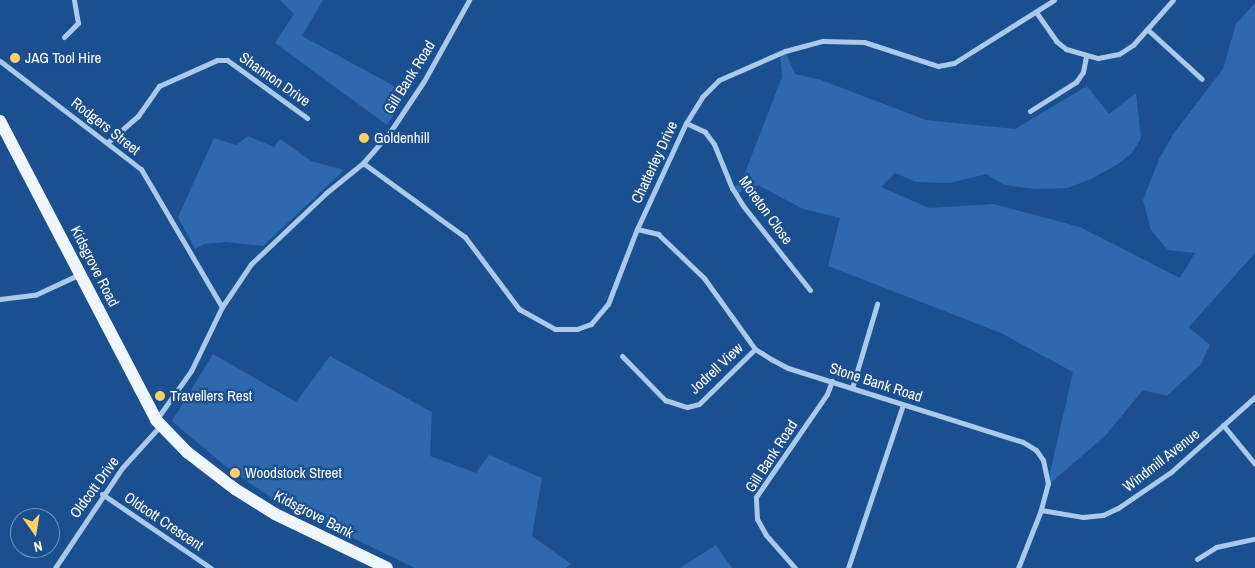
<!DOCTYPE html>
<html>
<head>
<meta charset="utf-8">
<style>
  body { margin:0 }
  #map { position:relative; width:1255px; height:568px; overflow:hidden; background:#1b4f8f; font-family:"Archivo Narrow",sans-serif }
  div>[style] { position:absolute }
  .green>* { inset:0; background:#2e69ad }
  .street>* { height:5px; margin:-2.5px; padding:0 2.5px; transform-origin:2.5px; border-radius:2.5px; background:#a9c9ee }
  .primary>* { height:12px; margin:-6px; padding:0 6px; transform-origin:6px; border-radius:6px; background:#f0f6ff }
  .dots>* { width:14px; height:14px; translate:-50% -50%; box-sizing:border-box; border:2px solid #1b4f8f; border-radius:50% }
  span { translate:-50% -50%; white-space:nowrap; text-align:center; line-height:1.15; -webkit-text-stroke:4.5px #1b4f8f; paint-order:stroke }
  .poi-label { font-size:15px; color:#fff }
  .left { translate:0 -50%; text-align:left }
  .street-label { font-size:15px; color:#fff }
  .north { position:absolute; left:10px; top:508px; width:50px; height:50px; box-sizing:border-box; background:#1b4f8f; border:1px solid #7695bc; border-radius:50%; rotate:167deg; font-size:14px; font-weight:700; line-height:20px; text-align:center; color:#fff }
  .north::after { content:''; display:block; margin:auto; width:18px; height:22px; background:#ffd166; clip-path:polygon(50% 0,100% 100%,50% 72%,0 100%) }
</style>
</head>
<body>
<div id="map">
  <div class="green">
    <div style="clip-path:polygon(280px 0,323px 0,302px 36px,407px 93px,387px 125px,275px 43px,294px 14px)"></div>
    <div style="clip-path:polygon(1255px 3px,1255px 253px,1189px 327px,1210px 345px,1201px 364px,1167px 396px,1143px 390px,1105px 436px,1047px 486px,1073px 372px,1001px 333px,828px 266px,840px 218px,803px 209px,758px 185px,736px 194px,732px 188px,741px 183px,782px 77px,780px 53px,785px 51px,795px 74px,821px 80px,926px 120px,1015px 129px,1087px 86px,1109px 114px,1136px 93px,1141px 138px,1132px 153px,1118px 164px,1093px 178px,1068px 188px,1036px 189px,1005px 185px,986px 174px,950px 183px,916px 182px,895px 173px,881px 187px,929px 208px,994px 204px,1080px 227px,1180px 278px,1195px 253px,1168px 250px,1151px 230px,1143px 200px,1159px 159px,1174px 133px,1223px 69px,1236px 24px)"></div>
    <div style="clip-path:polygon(248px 136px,274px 147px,280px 139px,311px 161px,344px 170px,263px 246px,226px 242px,204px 244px,195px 249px,178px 217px,214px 138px,236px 145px)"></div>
    <div style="clip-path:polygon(213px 354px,296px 402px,330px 356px,432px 412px,430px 456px,476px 473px,489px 455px,542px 478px,532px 536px,571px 564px,566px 568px,415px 568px,276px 501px,224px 465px,172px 421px)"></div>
    <div style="clip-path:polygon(716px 545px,732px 568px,680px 568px)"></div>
  </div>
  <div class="street">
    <div style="left:1036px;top:12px;width:35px;rotate:55deg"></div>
    <div style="left:1056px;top:41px;width:13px;rotate:39deg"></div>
    <div style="left:1066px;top:49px;width:33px;rotate:16deg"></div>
    <div style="left:1098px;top:58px;width:21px;rotate:-11deg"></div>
    <div style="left:1119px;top:54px;width:17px;rotate:-33deg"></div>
    <div style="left:1133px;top:45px;width:60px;rotate:-48.4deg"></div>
    <div style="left:1147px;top:29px;width:74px;rotate:42.3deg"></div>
    <div style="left:64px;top:37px;width:20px;rotate:-45deg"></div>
    <div style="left:78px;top:23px;width:23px;rotate:-100deg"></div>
    <div style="left:0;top:61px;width:178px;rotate:37.5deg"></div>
    <div style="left:141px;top:169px;width:160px;rotate:59.6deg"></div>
    <div style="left:1030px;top:111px;width:54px;rotate:-32.2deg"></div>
    <div style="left:1076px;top:82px;width:12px;rotate:-55deg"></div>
    <div style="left:1083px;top:72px;width:15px;rotate:-79deg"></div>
    <div style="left:686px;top:123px;width:21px;rotate:25deg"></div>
    <div style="left:705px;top:132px;width:15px;rotate:53deg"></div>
    <div style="left:714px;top:144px;width:48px;rotate:67.8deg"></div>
    <div style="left:732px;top:188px;width:22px;rotate:58deg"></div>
    <div style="left:744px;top:207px;width:106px;rotate:51.5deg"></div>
    <div style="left:108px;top:142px;width:40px;rotate:-41deg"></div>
    <div style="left:138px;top:116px;width:37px;rotate:-55deg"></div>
    <div style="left:159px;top:86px;width:64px;rotate:-24.1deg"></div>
    <div style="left:217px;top:60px;width:10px"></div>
    <div style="left:227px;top:60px;width:99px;rotate:35.9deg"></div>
    <div style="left:363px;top:163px;width:126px;rotate:36deg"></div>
    <div style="left:465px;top:237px;width:90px;rotate:53.1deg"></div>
    <div style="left:519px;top:309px;width:41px;rotate:29.1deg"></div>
    <div style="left:555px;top:329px;width:22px"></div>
    <div style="left:577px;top:329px;width:15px;rotate:-20deg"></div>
    <div style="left:591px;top:324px;width:26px;rotate:-50deg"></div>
    <div style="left:608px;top:304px;width:80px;rotate:-68.9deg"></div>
    <div style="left:637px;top:229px;width:117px;rotate:-65.2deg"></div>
    <div style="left:686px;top:123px;width:31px;rotate:-58deg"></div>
    <div style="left:702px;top:97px;width:24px;rotate:-45deg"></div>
    <div style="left:719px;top:80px;width:72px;rotate:-23.7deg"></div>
    <div style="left:785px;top:51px;width:39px;rotate:-15deg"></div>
    <div style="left:823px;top:41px;width:41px;rotate:1.4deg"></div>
    <div style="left:864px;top:42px;width:78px;rotate:18deg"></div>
    <div style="left:938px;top:66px;width:16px;rotate:-11deg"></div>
    <div style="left:954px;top:63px;width:118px;rotate:-32.2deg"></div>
    <div style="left:637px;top:229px;width:22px;rotate:13deg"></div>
    <div style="left:658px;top:234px;width:64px;rotate:43.7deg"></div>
    <div style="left:704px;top:278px;width:87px;rotate:54.3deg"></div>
    <div style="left:755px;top:349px;width:19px;rotate:32deg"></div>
    <div style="left:771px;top:359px;width:19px;rotate:28deg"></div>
    <div style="left:788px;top:368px;width:246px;rotate:17.5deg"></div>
    <div style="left:1023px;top:442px;width:15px;rotate:32deg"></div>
    <div style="left:1036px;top:450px;width:12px;rotate:55deg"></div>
    <div style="left:1043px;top:460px;width:24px;rotate:78deg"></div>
    <div style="left:1048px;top:483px;width:28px;rotate:105deg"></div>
    <div style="left:1041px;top:510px;width:62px;rotate:111.6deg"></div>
    <div style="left:0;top:299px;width:35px;rotate:-7deg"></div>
    <div style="left:35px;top:295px;width:50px;rotate:-25deg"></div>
    <div style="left:622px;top:356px;width:62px;rotate:45.7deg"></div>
    <div style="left:665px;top:400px;width:23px;rotate:18deg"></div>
    <div style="left:687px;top:407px;width:12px;rotate:-14deg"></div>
    <div style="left:699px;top:404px;width:78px;rotate:-44.5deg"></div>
    <div style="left:852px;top:388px;width:88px;rotate:-73.4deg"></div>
    <div style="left:156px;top:420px;width:60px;rotate:-54.5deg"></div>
    <div style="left:191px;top:371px;width:71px;rotate:-64.2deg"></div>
    <div style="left:222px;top:307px;width:52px;rotate:-56deg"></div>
    <div style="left:251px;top:264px;width:103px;rotate:-43.4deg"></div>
    <div style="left:326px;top:193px;width:48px;rotate:-39deg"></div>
    <div style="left:363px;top:163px;width:41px;rotate:-48.9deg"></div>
    <div style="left:390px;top:132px;width:61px;rotate:-56.3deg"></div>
    <div style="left:424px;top:81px;width:93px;rotate:-60.9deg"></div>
    <div style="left:1223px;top:425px;width:50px;rotate:50.6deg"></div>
    <div style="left:102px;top:494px;width:132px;rotate:34.2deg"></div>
    <div style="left:1041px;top:510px;width:43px;rotate:9.5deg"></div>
    <div style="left:1083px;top:517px;width:20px;rotate:-6deg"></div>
    <div style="left:1103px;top:515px;width:17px;rotate:-25deg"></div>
    <div style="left:1118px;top:508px;width:64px;rotate:-34.2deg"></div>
    <div style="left:1171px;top:472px;width:113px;rotate:-41.8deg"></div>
    <div style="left:1197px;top:559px;width:22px;rotate:-32deg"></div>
    <div style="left:1216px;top:547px;width:40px;rotate:-12deg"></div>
    <div style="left:55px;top:568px;width:120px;rotate:-56.2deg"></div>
    <div style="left:122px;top:468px;width:57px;rotate:-47.9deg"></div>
    <div style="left:795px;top:568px;width:44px;rotate:-131.3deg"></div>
    <div style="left:766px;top:535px;width:18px;rotate:-119deg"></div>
    <div style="left:757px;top:519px;width:22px;rotate:-93deg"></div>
    <div style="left:756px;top:497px;width:125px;rotate:-55.4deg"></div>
    <div style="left:827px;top:394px;width:14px;rotate:-69deg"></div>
    <div style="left:848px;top:568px;width:172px;rotate:-71.4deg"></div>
  </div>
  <div class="primary">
    <div style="left:0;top:121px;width:337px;rotate:62.4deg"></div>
    <div style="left:156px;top:420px;width:45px;rotate:45.9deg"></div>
    <div style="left:187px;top:452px;width:61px;rotate:37.6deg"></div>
    <div style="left:235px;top:489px;width:47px;rotate:32deg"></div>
    <div style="left:275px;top:514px;width:124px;rotate:25.7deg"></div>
  </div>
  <div class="dots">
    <div style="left:15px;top:58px;background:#ffd166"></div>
    <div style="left:364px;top:138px;background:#ffd166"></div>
    <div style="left:160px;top:396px;background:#ffd166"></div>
    <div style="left:235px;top:473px;background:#ffd166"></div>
  </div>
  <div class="poi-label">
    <span class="left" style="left:25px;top:58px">JAG Tool Hire</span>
    <span class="left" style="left:374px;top:138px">Goldenhill</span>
    <span class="left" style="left:170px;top:396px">Travellers Rest</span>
    <span class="left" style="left:245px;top:473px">Woodstock Street</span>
  </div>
  <div class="street-label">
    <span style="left:409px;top:77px;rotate:-58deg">Gill Bank Road</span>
    <span style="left:275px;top:79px;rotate:35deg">Shannon Drive</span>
    <span style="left:106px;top:126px;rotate:38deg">Rodgers Street</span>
    <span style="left:654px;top:162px;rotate:-65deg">Chatterley Drive</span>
    <span style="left:766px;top:210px;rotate:54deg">Moreton Close</span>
    <span style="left:95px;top:266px;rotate:63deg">Kidsgrove Road</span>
    <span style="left:716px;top:368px;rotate:-43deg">Jodrell View</span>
    <span style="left:876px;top:382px;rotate:18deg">Stone Bank Road</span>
    <span style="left:771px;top:456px;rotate:-57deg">Gill Bank Road</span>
    <span style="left:1161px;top:460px;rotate:-38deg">Windmill Avenue</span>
    <span style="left:94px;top:487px;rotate:-54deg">Oldcott Drive</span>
    <span style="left:314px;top:514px;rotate:27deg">Kidsgrove Bank</span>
    <span style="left:164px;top:521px;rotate:34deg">Oldcott Crescent</span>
  </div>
  <div class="north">N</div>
</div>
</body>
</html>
